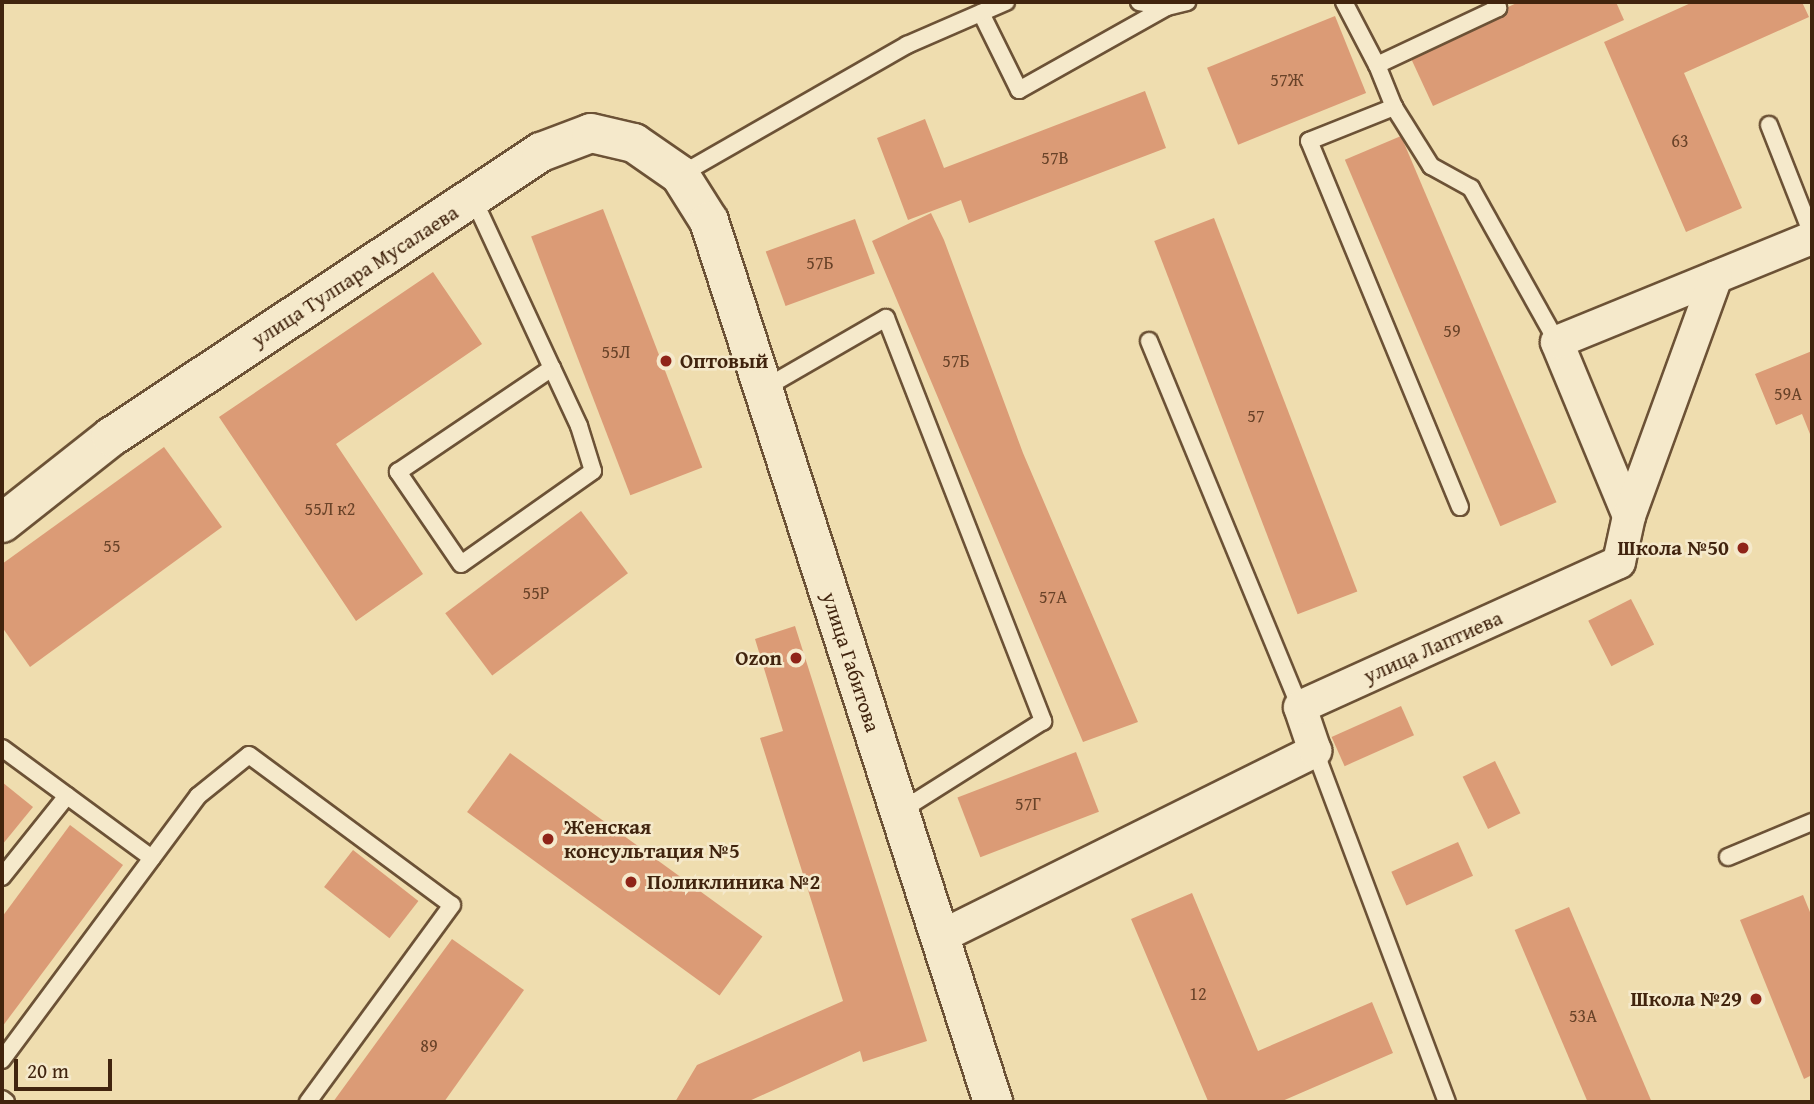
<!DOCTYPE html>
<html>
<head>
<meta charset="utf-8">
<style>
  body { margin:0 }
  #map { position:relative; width:1814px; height:1104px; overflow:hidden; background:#efddaf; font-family:"Gentium Book Plus",serif }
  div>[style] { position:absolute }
  .building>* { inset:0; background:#db9b76; transform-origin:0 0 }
  .roads { filter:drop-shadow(2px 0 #6c5236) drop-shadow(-2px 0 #6c5236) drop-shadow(0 2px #6c5236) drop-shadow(0 -2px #6c5236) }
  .service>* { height:16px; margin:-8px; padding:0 8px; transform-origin:8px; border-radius:8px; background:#f5e9cb }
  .minor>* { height:32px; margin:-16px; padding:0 16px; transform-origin:16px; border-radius:16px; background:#f5e9cb }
  .tertiary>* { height:38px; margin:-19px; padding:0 19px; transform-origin:19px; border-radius:19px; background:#f5e9cb }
  .dots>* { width:19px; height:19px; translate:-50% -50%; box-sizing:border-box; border:4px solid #f5e9cb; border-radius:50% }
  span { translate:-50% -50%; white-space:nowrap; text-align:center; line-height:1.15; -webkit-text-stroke:5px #f5e9cb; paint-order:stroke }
  .number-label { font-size:18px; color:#684228 }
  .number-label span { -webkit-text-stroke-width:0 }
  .street-label { font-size:21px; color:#41240e }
  .poi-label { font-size:21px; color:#41240e; font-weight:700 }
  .left { translate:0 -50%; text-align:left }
  .right { translate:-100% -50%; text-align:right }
  .frame { position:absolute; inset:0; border:4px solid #41240e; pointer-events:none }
  .scale { position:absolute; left:14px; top:1059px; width:98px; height:32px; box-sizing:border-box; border:4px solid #41240e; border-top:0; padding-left:9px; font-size:21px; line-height:24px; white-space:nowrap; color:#41240e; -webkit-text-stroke:5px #f5e9cb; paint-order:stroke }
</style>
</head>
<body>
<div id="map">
  <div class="building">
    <div style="clip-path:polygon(1519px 2px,1616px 2px,1624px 20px,1433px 106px,1408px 52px)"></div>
    <div style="clip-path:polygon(1693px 2px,1802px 2px,1809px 17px,1684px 73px,1742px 208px,1686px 232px,1604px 42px)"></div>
    <div style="left:1335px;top:16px;width:83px;height:138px;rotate:68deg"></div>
    <div style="clip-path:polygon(1145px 91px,1166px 148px,969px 223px,961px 200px,908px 220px,877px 138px,925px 119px,944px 168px)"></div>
    <div style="left:1401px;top:136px;width:398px;height:61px;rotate:67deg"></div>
    <div style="left:603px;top:209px;width:277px;height:77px;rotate:69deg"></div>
    <div style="clip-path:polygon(931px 213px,944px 240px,1023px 453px,1138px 722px,1083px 742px,872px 241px)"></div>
    <div style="left:1214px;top:218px;width:400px;height:64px;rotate:69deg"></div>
    <div style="left:855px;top:219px;width:58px;height:95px;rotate:70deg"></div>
    <div style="clip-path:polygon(433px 272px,482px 344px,336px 444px,423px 574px,356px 621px,219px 417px)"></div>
    <div style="clip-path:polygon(1812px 351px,1812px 439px,1802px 414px,1776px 425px,1755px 374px)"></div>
    <div style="clip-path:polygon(164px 447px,222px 527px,30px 667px,2px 627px,2px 564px)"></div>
    <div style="left:581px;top:511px;width:78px;height:170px;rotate:53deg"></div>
    <div style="left:1631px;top:599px;width:51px;height:48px;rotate:63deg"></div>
    <div style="clip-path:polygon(795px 626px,927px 1041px,863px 1062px,860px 1051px,747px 1102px,675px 1102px,697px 1065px,843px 1001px,760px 738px,783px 731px,755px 639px)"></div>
    <div style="left:1401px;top:706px;width:32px;height:76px;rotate:66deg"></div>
    <div style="left:1076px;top:752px;width:64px;height:127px;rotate:69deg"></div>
    <div style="left:510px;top:753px;width:312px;height:73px;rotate:36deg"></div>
    <div style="left:1495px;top:761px;width:58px;height:36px;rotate:64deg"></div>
    <div style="clip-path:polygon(2px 782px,33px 807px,2px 845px)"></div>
    <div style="clip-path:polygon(70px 825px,123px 865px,2px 1027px,2px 917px)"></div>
    <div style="left:1458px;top:842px;width:37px;height:73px;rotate:66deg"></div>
    <div style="left:353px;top:850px;width:83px;height:47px;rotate:38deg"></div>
    <div style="clip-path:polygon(1192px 893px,1258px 1051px,1372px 1002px,1393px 1053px,1280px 1102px,1208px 1101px,1131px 919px)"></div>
    <div style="clip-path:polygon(1803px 895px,1812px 917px,1812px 1075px,1804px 1079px,1740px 920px)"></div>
    <div style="left:1569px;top:907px;width:212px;height:59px;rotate:67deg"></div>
    <div style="clip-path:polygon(452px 939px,524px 990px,444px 1102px,333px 1102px)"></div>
  </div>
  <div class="roads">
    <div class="service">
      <div style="left:1139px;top:2px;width:28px;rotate:10deg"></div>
      <div style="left:1167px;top:7px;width:21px;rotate:-14deg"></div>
      <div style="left:1344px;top:2px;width:71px;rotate:62.4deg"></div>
      <div style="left:981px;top:13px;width:86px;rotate:63.7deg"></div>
      <div style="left:1019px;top:90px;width:170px;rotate:-29.3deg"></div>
      <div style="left:1394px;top:107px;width:45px;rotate:-112deg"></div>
      <div style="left:1377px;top:65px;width:134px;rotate:-25.2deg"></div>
      <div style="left:1498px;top:8px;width:7px;rotate:-117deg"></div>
      <div style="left:1769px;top:125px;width:117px;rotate:68.5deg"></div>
      <div style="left:680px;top:175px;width:262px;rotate:-29.8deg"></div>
      <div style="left:907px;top:45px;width:108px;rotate:-23.5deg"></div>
      <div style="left:473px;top:198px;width:187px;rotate:65.1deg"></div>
      <div style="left:552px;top:368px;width:64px;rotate:65deg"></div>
      <div style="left:579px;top:426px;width:47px;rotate:72.7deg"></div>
      <div style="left:593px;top:471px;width:161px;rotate:144.8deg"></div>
      <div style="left:461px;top:564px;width:112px;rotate:-124.4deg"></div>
      <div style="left:398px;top:472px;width:186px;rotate:-34deg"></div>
      <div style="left:1149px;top:341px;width:396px;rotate:67.6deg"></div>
      <div style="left:763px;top:389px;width:142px;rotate:-30deg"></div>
      <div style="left:886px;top:318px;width:433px;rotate:68.7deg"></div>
      <div style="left:1043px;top:721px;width:170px;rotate:147.7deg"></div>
      <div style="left:1460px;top:507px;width:396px;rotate:-112.4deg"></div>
      <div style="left:1309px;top:141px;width:92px;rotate:-21.8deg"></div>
      <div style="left:1394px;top:107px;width:70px;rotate:57.9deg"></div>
      <div style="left:1431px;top:166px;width:46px;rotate:28.8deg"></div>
      <div style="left:1471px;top:188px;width:176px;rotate:60.8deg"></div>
      <div style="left:2px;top:748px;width:186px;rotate:36.3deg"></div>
      <div style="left:1315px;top:751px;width:375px;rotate:69.4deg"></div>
      <div style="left:1728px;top:857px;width:91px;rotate:-22.6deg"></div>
      <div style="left:2px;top:877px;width:104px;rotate:-51.3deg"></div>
      <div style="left:2px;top:1060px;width:329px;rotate:-53.4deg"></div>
      <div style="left:198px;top:796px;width:65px;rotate:-38.8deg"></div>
      <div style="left:249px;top:755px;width:252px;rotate:36.5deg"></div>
      <div style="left:452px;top:905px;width:244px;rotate:126.2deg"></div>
      <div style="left:2px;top:1099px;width:5px;rotate:37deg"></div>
    </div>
    <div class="minor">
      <div style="left:1629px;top:516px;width:188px;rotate:-112.5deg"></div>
      <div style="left:1557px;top:342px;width:275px;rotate:-22.2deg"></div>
      <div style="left:940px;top:937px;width:419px;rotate:-26.4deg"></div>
      <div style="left:1315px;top:751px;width:46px;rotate:-108.8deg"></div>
      <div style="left:1300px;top:707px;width:350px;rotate:-24.4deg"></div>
      <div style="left:1619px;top:562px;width:47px;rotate:-77.7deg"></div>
      <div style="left:1629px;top:516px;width:254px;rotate:-70deg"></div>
    </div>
    <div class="tertiary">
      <div style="left:2px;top:523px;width:139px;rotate:-38.3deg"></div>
      <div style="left:111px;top:437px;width:516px;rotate:-33.54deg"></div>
      <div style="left:541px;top:152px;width:53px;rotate:-20.8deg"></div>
      <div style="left:591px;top:133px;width:44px;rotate:13.1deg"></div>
      <div style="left:634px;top:143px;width:56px;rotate:34.8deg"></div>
      <div style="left:680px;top:175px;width:54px;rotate:57.8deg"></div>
      <div style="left:709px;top:221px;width:926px;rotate:72.13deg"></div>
    </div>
  </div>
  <div class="dots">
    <div style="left:666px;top:361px;background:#8f2418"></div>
    <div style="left:1743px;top:548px;background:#8f2418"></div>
    <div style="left:796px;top:658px;background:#8f2418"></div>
    <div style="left:548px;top:839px;background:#8f2418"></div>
    <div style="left:631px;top:882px;background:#8f2418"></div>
    <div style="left:1756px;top:999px;background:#8f2418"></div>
  </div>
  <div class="number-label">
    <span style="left:1287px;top:80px">57Ж</span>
    <span style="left:1680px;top:141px">63</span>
    <span style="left:1055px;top:158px">57В</span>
    <span style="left:820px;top:263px">57Б</span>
    <span style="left:1452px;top:331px">59</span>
    <span style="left:616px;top:352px">55Л</span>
    <span style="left:956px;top:361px">57Б</span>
    <span style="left:1788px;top:394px">59А</span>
    <span style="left:1256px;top:416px">57</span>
    <span style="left:330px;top:509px">55Л к2</span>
    <span style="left:112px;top:546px">55</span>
    <span style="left:536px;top:593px">55Р</span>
    <span style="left:1053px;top:597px">57А</span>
    <span style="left:1028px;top:804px">57Г</span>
    <span style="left:1198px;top:994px">12</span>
    <span style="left:1583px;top:1016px">53А</span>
    <span style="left:429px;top:1046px">89</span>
  </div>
  <div class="street-label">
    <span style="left:355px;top:276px;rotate:-33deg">улица Тулпара Мусалаева</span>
    <span style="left:1433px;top:647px;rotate:-24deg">улица Лаптиева</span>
    <span style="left:851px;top:662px;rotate:72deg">улица Габитова</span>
  </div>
  <div class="poi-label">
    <span class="left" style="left:680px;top:361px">Оптовый</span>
    <span class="right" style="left:1729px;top:548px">Школа №50</span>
    <span class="right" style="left:782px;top:658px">Ozon</span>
    <span class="left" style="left:564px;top:839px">Женская<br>консультация №5</span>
    <span class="left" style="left:647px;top:882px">Поликлиника №2</span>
    <span class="right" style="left:1742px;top:999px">Школа №29</span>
  </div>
  <div class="frame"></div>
  <div class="scale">20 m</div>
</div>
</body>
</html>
